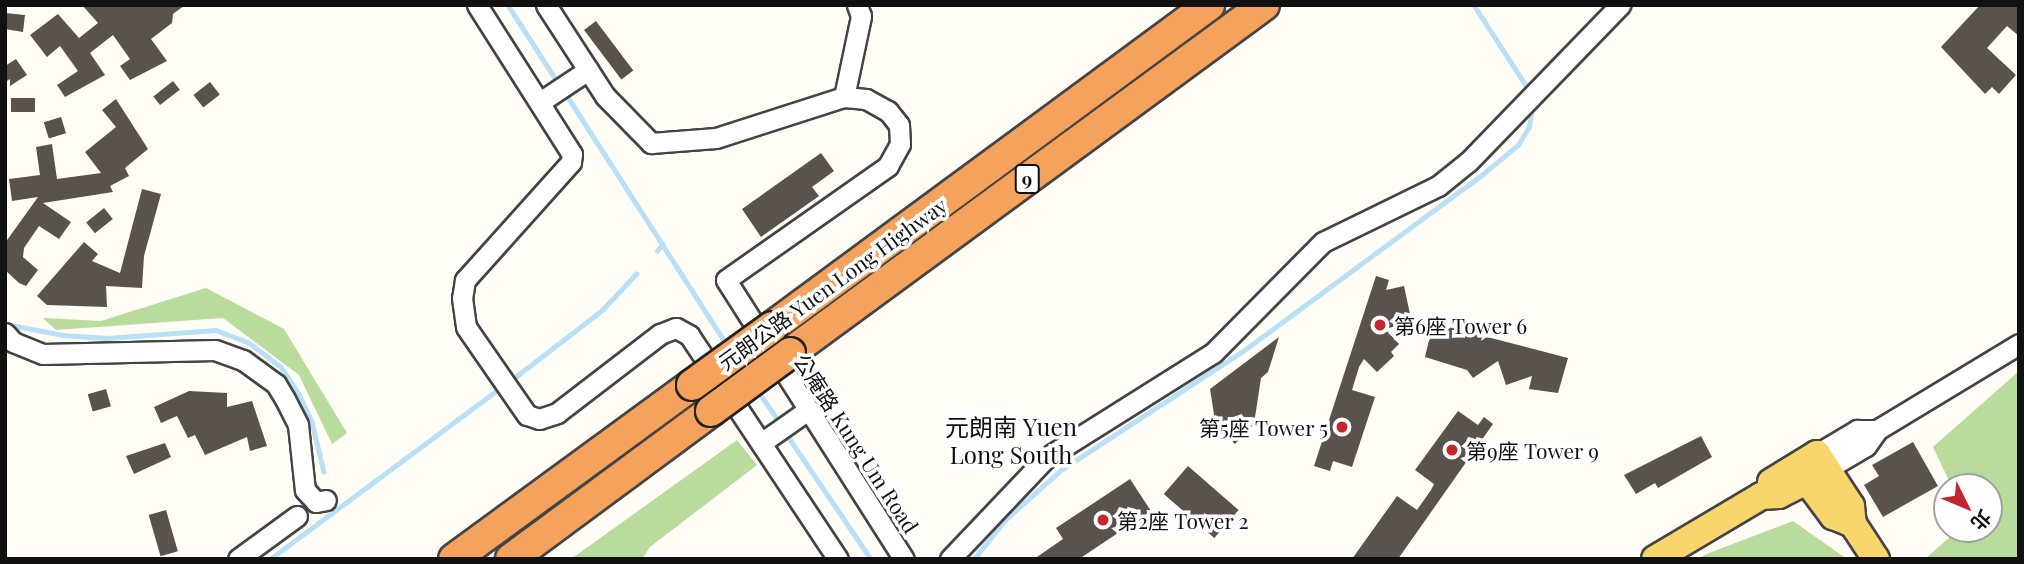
<!DOCTYPE html>
<html>
<head>
<meta charset="utf-8">
<style>
  body { margin:0 }
  #map { position:relative; width:2024px; height:564px; overflow:hidden; background:#fffdf5; font-family:"Playfair Display","Noto Sans TC",serif }
  div>[style] { position:absolute }
  .forest>* { inset:0; background:#b9dc9c }
  .stream>* { height:4.5px; margin:-2.25px; padding:0 2.25px; transform-origin:2.25px; border-radius:2.25px; background:#b9e0f7 }
  .building>* { inset:0; background:#5a524d; transform-origin:0 0 }
  .roads { filter:drop-shadow(2px 0 #444) drop-shadow(-2px 0 #444) drop-shadow(0 2px #444) drop-shadow(0 -2px #444) }
  .minor>* { height:19px; margin:-9.5px; padding:0 9.5px; transform-origin:9.5px; border-radius:9.5px; background:#fff }
  .major>* { height:26px; margin:-13px; padding:0 13px; transform-origin:13px; border-radius:13px; background:#f9d66b }
  .highway>* { height:30px; margin:-15px; padding:0 15px; transform-origin:15px; border-radius:15px; background:#f5a25d }
  .bridges { filter:drop-shadow(2px 0 #222) drop-shadow(-2px 0 #222) drop-shadow(0 2px #222) drop-shadow(0 -2px #222) }
  .highway-bridge>* { height:30px; margin:-15px; padding:0 15px; transform-origin:15px; border-radius:15px; background:#f5a25d }
  .dots>* { width:19px; height:19px; translate:-50% -50%; box-sizing:border-box; border:4px solid #fff; border-radius:50% }
  span { translate:-50% -50%; white-space:nowrap; text-align:center; line-height:1.15; -webkit-text-stroke:7px #fff; paint-order:stroke }
  .shield-label span { padding:2px 5px; background:#fff; border:2px solid; border-radius:5px; -webkit-text-stroke-width:0 }
  .shield-label { font-size:19px; color:#111; font-weight:700 }
  .street-label { font-size:21px; color:#111 }
  .poi-label { font-size:21px; color:#111 }
  .left { translate:0 -50%; text-align:left }
  .right { translate:-100% -50%; text-align:right }
  .quarter-label { font-size:24px; color:#111 }
  .frame { position:absolute; inset:0; border:7px solid #111; pointer-events:none }
  .north { position:absolute; left:1933px; top:473px; width:70px; height:70px; box-sizing:border-box; background:#fff; border:2px solid #a0a0a0; border-radius:50%; rotate:133deg; font-size:19px; font-weight:700; line-height:28px; text-align:center; color:#111 }
  .north::after { content:''; display:block; margin:auto; width:24px; height:32px; background:#c4262e; clip-path:polygon(50% 0,100% 100%,50% 72%,0 100%) }
</style>
</head>
<body>
<div id="map">
  <div class="forest">
    <div style="clip-path:polygon(206px 288px,284px 329px,347px 433px,332px 444px,299px 375px,223px 318px,56px 330px,43px 318px,101px 321px)"></div>
    <div style="clip-path:polygon(2019px 371px,2019px 559px,1925px 559px,1959px 529px,1989px 529px,1989px 487px,1952px 487px,1933px 447px)"></div>
    <div style="clip-path:polygon(737px 440px,757px 465px,650px 547px,642px 559px,571px 559px)"></div>
    <div style="clip-path:polygon(1793px 521px,1847px 559px,1697px 559px,1709px 553px)"></div>
  </div>
  <div class="stream">
    <div style="left:508px;top:5px;width:94px;rotate:57.2deg"></div>
    <div style="left:1474px;top:5px;width:101px;rotate:57.1deg"></div>
    <div style="left:564px;top:91px;width:303px;rotate:57.3deg"></div>
    <div style="left:657px;top:251px;width:9px;rotate:-54deg"></div>
    <div style="left:5px;top:324px;width:59px;rotate:10.7deg"></div>
    <div style="left:63px;top:335px;width:44px;rotate:3.9deg"></div>
    <div style="left:107px;top:338px;width:109px;rotate:-4.2deg"></div>
    <div style="left:216px;top:330px;width:34px;rotate:21deg"></div>
    <div style="left:248px;top:342px;width:41px;rotate:37.1deg"></div>
    <div style="left:281px;top:367px;width:32px;rotate:56deg"></div>
    <div style="left:299px;top:394px;width:31px;rotate:65deg"></div>
    <div style="left:312px;top:422px;width:51px;rotate:76.5deg"></div>
    <div style="left:509px;top:382px;width:118px;rotate:-37.7deg"></div>
    <div style="left:602px;top:310px;width:50px;rotate:-46.6deg"></div>
    <div style="left:758px;top:391px;width:40px;rotate:55.1deg"></div>
    <div style="left:785px;top:432px;width:153px;rotate:55.9deg"></div>
    <div style="left:270px;top:559px;width:289px;rotate:-36.6deg"></div>
    <div style="left:974px;top:559px;width:50px;rotate:-51.5deg"></div>
    <div style="left:1005px;top:520px;width:75px;rotate:-41.8deg"></div>
    <div style="left:1061px;top:470px;width:217px;rotate:-33.2deg"></div>
    <div style="left:1243px;top:351px;width:300px;rotate:-36.4deg"></div>
    <div style="left:1484px;top:173px;width:44px;rotate:-39.5deg"></div>
    <div style="left:1518px;top:145px;width:21px;rotate:-59deg"></div>
    <div style="left:1529px;top:127px;width:22px;rotate:-82deg"></div>
  </div>
  <div class="building">
    <div style="clip-path:polygon(82px 5px,185px 5px,173px 14px,172px 23px,151px 39px,167px 61px,130px 80px,120px 66px,130px 59px,113px 35px,90px 53px,105px 75px,65px 97px,57px 85px,78px 71px,60px 46px,47px 57px,30px 35px,58px 14px,79px 38px,98px 23px)"></div>
    <div style="clip-path:polygon(1980px 5px,2019px 5px,2019px 36px,2007px 26px,1987px 48px,2016px 75px,1999px 94px,1992px 87px,1985px 94px,1941px 47px)"></div>
    <div style="clip-path:polygon(5px 13px,25px 15px,23px 32px,5px 29px)"></div>
    <div style="left:596px;top:21px;width:62px;height:15px;rotate:53deg"></div>
    <div style="clip-path:polygon(16px 59px,27px 75px,10px 86px,10px 79px,5px 82px,5px 66px)"></div>
    <div style="left:173px;top:81px;width:11px;height:25px;rotate:52deg"></div>
    <div style="left:210px;top:82px;width:16px;height:21px;rotate:52deg"></div>
    <div style="left:35px;top:98px;width:14px;height:24px;rotate:90deg"></div>
    <div style="clip-path:polygon(116px 99px,148px 149px,125px 168px,129px 176px,110px 186px,113px 192px,43px 203px,71px 222px,59px 239px,39px 226px,24px 248px,23px 257px,38px 270px,26px 286px,19px 283px,5px 270px,5px 243px,38px 197px,12px 201px,9px 179px,40px 175px,36px 147px,52px 144px,57px 179px,101px 173px,85px 152px,116px 127px,102px 110px)"></div>
    <div style="left:61px;top:117px;width:17px;height:18px;rotate:73deg"></div>
    <div style="clip-path:polygon(821px 153px,834px 171px,812px 187px,819px 196px,761px 237px,742px 209px)"></div>
    <div style="clip-path:polygon(142px 189px,161px 194px,144px 256px,142px 288px,106px 286px,107px 307px,47px 305px,37px 296px,84px 242px,98px 254px,92px 261px,120px 273px)"></div>
    <div style="left:104px;top:208px;width:14px;height:23px;rotate:51deg"></div>
    <div style="clip-path:polygon(1376px 276px,1389px 280px,1386px 290px,1404px 286px,1410px 314px,1405px 315px,1407px 323px,1385px 329px,1399px 344px,1391px 352px,1394px 356px,1377px 372px,1364px 359px,1359px 367px,1352px 390px,1375px 397px,1352px 467px,1333px 461px,1330px 471px,1314px 466px)"></div>
    <div style="clip-path:polygon(1433px 323px,1568px 358px,1558px 393px,1529px 389px,1532px 376px,1506px 385px,1498px 361px,1473px 378px,1467px 370px,1425px 357px)"></div>
    <div style="clip-path:polygon(1279px 337px,1268px 372px,1261px 378px,1254px 424px,1235px 444px,1216px 427px,1210px 389px)"></div>
    <div style="left:106px;top:389px;width:18px;height:19px;rotate:74deg"></div>
    <div style="clip-path:polygon(189px 391px,227px 393px,227px 407px,252px 401px,267px 446px,250px 451px,247px 437px,205px 455px,195px 435px,188px 438px,177px 416px,161px 423px,154px 407px)"></div>
    <div style="clip-path:polygon(1458px 411px,1478px 425px,1484px 417px,1493px 424px,1398px 559px,1352px 559px,1397px 496px,1417px 510px,1431px 490px,1434px 484px,1415px 470px)"></div>
    <div style="clip-path:polygon(1701px 436px,1712px 457px,1658px 488px,1655px 483px,1636px 494px,1624px 475px)"></div>
    <div style="clip-path:polygon(1913px 442px,1938px 486px,1883px 517px,1864px 485px,1879px 476px,1872px 465px)"></div>
    <div style="clip-path:polygon(165px 443px,171px 457px,134px 474px,126px 456px)"></div>
    <div style="left:1188px;top:466px;width:67px;height:37px;rotate:41deg"></div>
    <div style="clip-path:polygon(1130px 479px,1151px 511px,1079px 559px,1034px 559px,1063px 539px,1056px 528px)"></div>
    <div style="left:166px;top:510px;width:43px;height:18px;rotate:74deg"></div>
  </div>
  <div class="roads">
    <div class="minor">
      <div style="left:477px;top:5px;width:177px;rotate:57.5deg"></div>
      <div style="left:572px;top:154px;width:8px;rotate:97deg"></div>
      <div style="left:571px;top:162px;width:159px;rotate:131.9deg"></div>
      <div style="left:465px;top:280px;width:18px;rotate:99deg"></div>
      <div style="left:462px;top:298px;width:29px;rotate:82deg"></div>
      <div style="left:466px;top:327px;width:107px;rotate:55.3deg"></div>
      <div style="left:527px;top:415px;width:13px;rotate:18deg"></div>
      <div style="left:539px;top:419px;width:19px;rotate:-18deg"></div>
      <div style="left:557px;top:413px;width:130px;rotate:-37.5deg"></div>
      <div style="left:660px;top:334px;width:17px;rotate:-21deg"></div>
      <div style="left:676px;top:328px;width:15px;rotate:28deg"></div>
      <div style="left:689px;top:335px;width:269px;rotate:56.4deg"></div>
      <div style="left:546px;top:5px;width:108px;rotate:57deg"></div>
      <div style="left:605px;top:96px;width:66px;rotate:45.6deg"></div>
      <div style="left:651px;top:143px;width:65px;rotate:-4.4deg"></div>
      <div style="left:716px;top:138px;width:134px;rotate:-17.8deg"></div>
      <div style="left:844px;top:97px;width:22px;rotate:5deg"></div>
      <div style="left:866px;top:99px;width:25px;rotate:29deg"></div>
      <div style="left:888px;top:111px;width:18px;rotate:52deg"></div>
      <div style="left:899px;top:125px;width:19px;rotate:87deg"></div>
      <div style="left:900px;top:144px;width:25px;rotate:119deg"></div>
      <div style="left:888px;top:166px;width:198px;rotate:144.9deg"></div>
      <div style="left:726px;top:280px;width:331px;rotate:57.5deg"></div>
      <div style="left:844px;top:97px;width:83px;rotate:-78.1deg"></div>
      <div style="left:861px;top:16px;width:12px;rotate:-110deg"></div>
      <div style="left:540px;top:102px;width:58px;rotate:-33.7deg"></div>
      <div style="left:5px;top:333px;width:12px;rotate:48deg"></div>
      <div style="left:13px;top:342px;width:32px;rotate:22deg"></div>
      <div style="left:43px;top:354px;width:172px;rotate:-1.3deg"></div>
      <div style="left:215px;top:350px;width:30px;rotate:20deg"></div>
      <div style="left:243px;top:360px;width:41px;rotate:36deg"></div>
      <div style="left:276px;top:384px;width:17px;rotate:59deg"></div>
      <div style="left:285px;top:399px;width:29px;rotate:63deg"></div>
      <div style="left:298px;top:425px;width:65px;rotate:83.9deg"></div>
      <div style="left:305px;top:490px;width:16px;rotate:47deg"></div>
      <div style="left:316px;top:502px;width:10px;rotate:-11deg"></div>
      <div style="left:761px;top:443px;width:57px;rotate:-35.1deg"></div>
      <div style="left:1817px;top:454px;width:47px;rotate:-31deg"></div>
      <div style="left:1857px;top:430px;width:20px"></div>
      <div style="left:1815px;top:476px;width:59px;rotate:-30.5deg"></div>
      <div style="left:1866px;top:446px;width:19px;rotate:-55deg"></div>
      <div style="left:1877px;top:430px;width:166px;rotate:-31.2deg"></div>
      <div style="left:238px;top:559px;width:73px;rotate:-36.1deg"></div>
      <div style="left:950px;top:559px;width:139px;rotate:-46.5deg"></div>
      <div style="left:1046px;top:458px;width:197px;rotate:-32.2deg"></div>
      <div style="left:1213px;top:353px;width:156px;rotate:-45.3deg"></div>
      <div style="left:1323px;top:242px;width:128px;rotate:-26deg"></div>
      <div style="left:1438px;top:186px;width:38px;rotate:-39deg"></div>
      <div style="left:1468px;top:162px;width:219px;rotate:-45.9deg"></div>
    </div>
    <div class="major">
      <div style="left:1771px;top:482px;width:54px;rotate:-31.3deg"></div>
      <div style="left:1817px;top:454px;width:62px;rotate:56.8deg"></div>
      <div style="left:1851px;top:506px;width:18px;rotate:84deg"></div>
      <div style="left:1853px;top:524px;width:42px;rotate:56.7deg"></div>
      <div style="left:1655px;top:559px;width:123px;rotate:-30.7deg"></div>
      <div style="left:1761px;top:496px;width:18px;rotate:-3deg"></div>
      <div style="left:1779px;top:495px;width:31px;rotate:-27deg"></div>
      <div style="left:1807px;top:481px;width:44px;rotate:53.4deg"></div>
      <div style="left:1833px;top:516px;width:22px;rotate:22deg"></div>
    </div>
    <div class="highway">
      <div style="left:772px;top:327px;width:543px;rotate:-36.38deg"></div>
      <div style="left:790px;top:353px;width:588px;rotate:-36.29deg"></div>
      <div style="left:454px;top:559px;width:295px;rotate:-36.2deg"></div>
      <div style="left:511px;top:559px;width:249px;rotate:-36.5deg"></div>
    </div>
  </div>
  <div class="bridges">
    <div class="highway-bridge">
      <div style="left:692px;top:385px;width:99px;rotate:-35.9deg"></div>
      <div style="left:711px;top:411px;width:98px;rotate:-36.3deg"></div>
    </div>
  </div>
  <div class="dots">
    <div style="left:1380px;top:325px;background:#c4262e"></div>
    <div style="left:1342px;top:427px;background:#c4262e"></div>
    <div style="left:1452px;top:450px;background:#c4262e"></div>
    <div style="left:1103px;top:520px;background:#c4262e"></div>
  </div>
  <div class="shield-label">
    <span style="left:1027px;top:179px">9</span>
  </div>
  <div class="street-label">
    <span style="left:832px;top:283px;rotate:-36deg">元朗公路 Yuen Long Highway</span>
    <span style="left:857px;top:443px;rotate:57deg">公庵路 Kung Um Road</span>
  </div>
  <div class="poi-label">
    <span class="left" style="left:1394px;top:325px">第6座 Tower 6</span>
    <span class="right" style="left:1328px;top:427px">第5座 Tower 5</span>
    <span class="left" style="left:1466px;top:450px">第9座 Tower 9</span>
    <span class="left" style="left:1117px;top:520px">第2座 Tower 2</span>
  </div>
  <div class="quarter-label">
    <span style="left:1011px;top:441px">元朗南 Yuen<br>Long South</span>
  </div>
  <div class="frame"></div>
  <div class="north">北</div>
</div>
</body>
</html>
